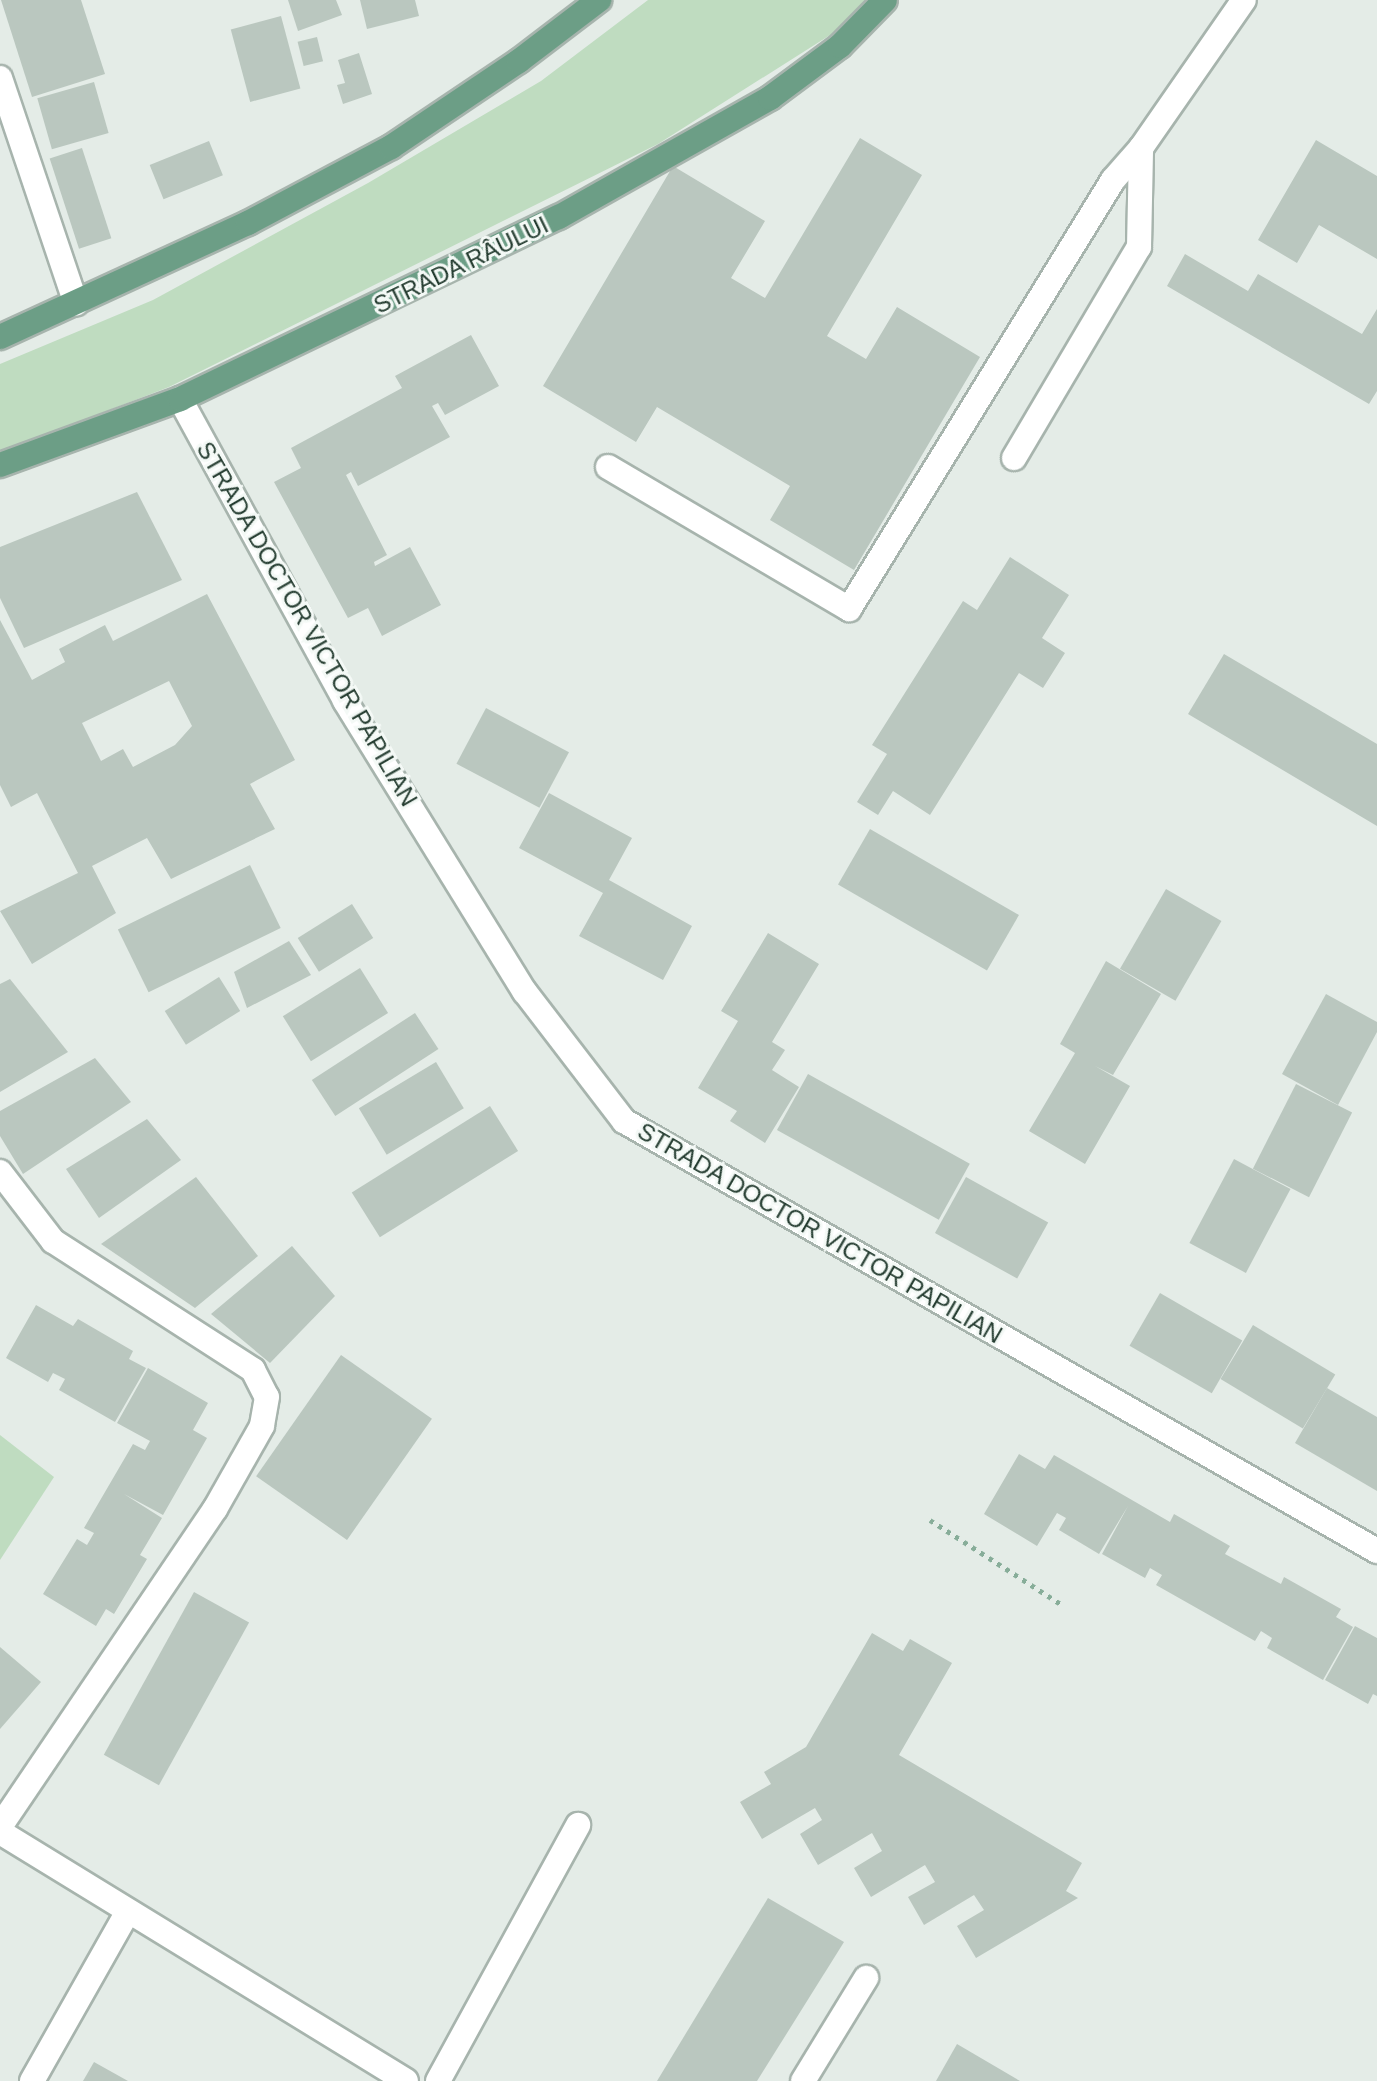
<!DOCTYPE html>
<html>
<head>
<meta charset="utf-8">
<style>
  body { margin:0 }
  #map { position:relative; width:1377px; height:2081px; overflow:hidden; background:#e4ece7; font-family:Helvetica,sans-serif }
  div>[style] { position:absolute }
  .green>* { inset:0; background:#bfdcc0 }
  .building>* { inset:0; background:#bac7bf; transform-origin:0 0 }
  .path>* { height:5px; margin-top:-2.5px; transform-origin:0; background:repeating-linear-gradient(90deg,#87ad99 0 4px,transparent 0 10px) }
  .roads { filter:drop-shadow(2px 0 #a7b4ad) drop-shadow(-2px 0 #a7b4ad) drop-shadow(0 2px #a7b4ad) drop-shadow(0 -2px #a7b4ad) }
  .minor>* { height:24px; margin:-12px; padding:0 12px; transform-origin:12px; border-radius:12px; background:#fff }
  .major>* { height:24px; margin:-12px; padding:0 12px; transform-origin:12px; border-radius:12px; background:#6c9e86 }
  span { translate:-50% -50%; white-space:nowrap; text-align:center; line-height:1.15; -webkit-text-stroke:6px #f4f9f6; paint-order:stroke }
  .street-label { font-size:24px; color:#253d31 }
</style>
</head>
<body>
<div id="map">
  <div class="green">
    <div style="clip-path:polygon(648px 0,866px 0,838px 30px,658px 144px,169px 387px,0 452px,0 364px,153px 300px,368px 183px,541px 81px)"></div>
    <div style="clip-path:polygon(0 1435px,54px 1477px,0 1560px)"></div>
  </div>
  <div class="building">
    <div style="clip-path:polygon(1px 0,81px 0,105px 74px,32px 97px)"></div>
    <div style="clip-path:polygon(288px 0,336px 0,342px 15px,298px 31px)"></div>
    <div style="clip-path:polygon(360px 0,415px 0,419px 16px,367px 29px)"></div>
    <div style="left:281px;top:16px;width:75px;height:52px;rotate:75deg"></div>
    <div style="left:317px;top:37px;width:25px;height:20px;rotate:76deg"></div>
    <div style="clip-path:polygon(359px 53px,372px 94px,343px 104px,337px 85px,345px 83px,338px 60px)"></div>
    <div style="left:94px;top:82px;width:53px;height:59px;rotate:74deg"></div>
    <div style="clip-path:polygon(860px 138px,922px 175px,827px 336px,866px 359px,897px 307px,980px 357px,854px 570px,770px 520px,790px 486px,657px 407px,636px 442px,543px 386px,673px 166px,765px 221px,731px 278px,765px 298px)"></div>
    <div style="clip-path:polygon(1316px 140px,1377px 176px,1377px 259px,1319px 225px,1297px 263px,1258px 240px)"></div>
    <div style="left:209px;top:141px;width:37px;height:64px;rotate:68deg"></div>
    <div style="left:82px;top:148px;width:95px;height:34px;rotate:72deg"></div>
    <div style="clip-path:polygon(1185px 254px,1248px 291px,1258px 274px,1362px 334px,1377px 309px,1377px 391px,1369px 404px,1167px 286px)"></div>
    <div style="clip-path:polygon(471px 335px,499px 386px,445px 415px,438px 403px,432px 406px,450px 437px,358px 486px,351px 472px,346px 475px,387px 555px,374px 562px,375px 566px,410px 547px,441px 605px,382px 636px,368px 608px,348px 618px,274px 482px,301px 468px,291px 448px,402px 388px,395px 376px)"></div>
    <div style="clip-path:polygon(137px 492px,182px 580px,24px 648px,0 598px,0 547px)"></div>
    <div style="clip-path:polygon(1010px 557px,1069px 595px,1042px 638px,1065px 653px,1043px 688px,1019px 673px,930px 815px,893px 791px,878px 815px,857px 802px,887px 754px,872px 745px,963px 601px,977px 610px)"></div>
    <div style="clip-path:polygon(evenodd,207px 594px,295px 760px,250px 784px,275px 829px,171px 879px,147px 838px,92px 866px,116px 913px,32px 964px,0 911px,78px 873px,37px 793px,11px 807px,0 785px,0 620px,32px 680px,65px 662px,59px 649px,105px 625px,113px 641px,207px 594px,169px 681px,192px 726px,175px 745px,133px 767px,123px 749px,101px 761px,82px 723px,169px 681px)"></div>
    <div style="clip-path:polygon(1224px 654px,1377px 744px,1377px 826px,1188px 714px)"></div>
    <div style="left:486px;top:708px;width:94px;height:63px;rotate:28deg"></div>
    <div style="clip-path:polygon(549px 793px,632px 838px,609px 880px,692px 926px,663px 980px,579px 936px,603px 893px,519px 848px)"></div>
    <div style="left:870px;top:829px;width:172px;height:64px;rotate:30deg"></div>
    <div style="left:250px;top:865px;width:70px;height:147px;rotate:64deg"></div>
    <div style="left:1166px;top:889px;width:64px;height:92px;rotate:30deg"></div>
    <div style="left:352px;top:904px;width:40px;height:64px;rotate:58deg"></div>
    <div style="clip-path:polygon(768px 933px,819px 964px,772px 1042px,785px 1050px,772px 1070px,799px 1087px,765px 1143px,730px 1121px,737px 1111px,698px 1088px,738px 1021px,721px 1011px)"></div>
    <div style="clip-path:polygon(289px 941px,311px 975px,247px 1008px,234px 972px)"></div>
    <div style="clip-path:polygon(1106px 961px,1161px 994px,1113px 1075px,1095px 1066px,1130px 1086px,1085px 1164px,1029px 1131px,1075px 1053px,1060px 1044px)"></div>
    <div style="left:360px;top:968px;width:53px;height:91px;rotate:58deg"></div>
    <div style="left:219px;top:977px;width:40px;height:64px;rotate:58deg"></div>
    <div style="clip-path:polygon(10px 979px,68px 1052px,0 1092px,0 984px)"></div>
    <div style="clip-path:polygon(1326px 994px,1377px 1022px,1377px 1032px,1338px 1105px,1282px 1074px)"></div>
    <div style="left:415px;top:1013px;width:43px;height:123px;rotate:57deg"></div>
    <div style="clip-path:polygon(95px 1058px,131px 1102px,23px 1174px,0 1136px,0 1111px)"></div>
    <div style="left:436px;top:1062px;width:54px;height:90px;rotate:59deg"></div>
    <div style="left:808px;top:1074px;width:185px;height:64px;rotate:29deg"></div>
    <div style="left:1296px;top:1084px;width:63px;height:95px;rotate:27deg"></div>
    <div style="left:490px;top:1106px;width:53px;height:163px;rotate:58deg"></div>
    <div style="clip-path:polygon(147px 1119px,181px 1160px,99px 1218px,66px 1169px)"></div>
    <div style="left:1234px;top:1159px;width:64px;height:95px;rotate:28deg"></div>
    <div style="clip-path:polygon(196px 1177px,258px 1256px,195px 1308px,101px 1244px)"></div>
    <div style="left:966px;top:1177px;width:94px;height:64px;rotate:29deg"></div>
    <div style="clip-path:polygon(292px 1246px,335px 1296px,270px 1363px,211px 1314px)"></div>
    <div style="left:1160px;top:1293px;width:95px;height:61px;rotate:30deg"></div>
    <div style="clip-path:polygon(36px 1305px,73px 1326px,78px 1319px,133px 1351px,129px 1359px,146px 1368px,115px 1422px,59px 1390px,65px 1379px,53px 1373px,48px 1382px,6px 1358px)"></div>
    <div style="left:1253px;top:1325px;width:96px;height:63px;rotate:31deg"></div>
    <div style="left:341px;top:1355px;width:111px;height:148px;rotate:35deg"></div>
    <div style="clip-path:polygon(148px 1368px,208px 1403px,193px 1430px,207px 1438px,163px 1515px,124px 1494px,162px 1518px,140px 1555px,147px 1559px,114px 1614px,106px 1609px,96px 1626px,43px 1594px,77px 1539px,87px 1545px,94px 1533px,84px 1528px,133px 1444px,145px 1450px,150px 1441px,117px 1423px)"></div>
    <div style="clip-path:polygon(1327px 1388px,1377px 1417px,1377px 1491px,1295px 1443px)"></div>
    <div style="clip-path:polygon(1019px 1454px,1045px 1469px,1054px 1455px,1170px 1522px,1174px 1514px,1230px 1546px,1225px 1554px,1281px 1584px,1284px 1577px,1341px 1609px,1336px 1617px,1353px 1627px,1323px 1680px,1267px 1648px,1272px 1638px,1261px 1631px,1255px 1641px,1156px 1585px,1162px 1575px,1150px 1568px,1145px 1578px,1102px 1554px,1128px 1506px,1099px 1554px,1059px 1530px,1066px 1518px,1057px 1513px,1037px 1546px,984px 1514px)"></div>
    <div style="left:194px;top:1592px;width:63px;height:186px;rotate:29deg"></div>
    <div style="clip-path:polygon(1355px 1626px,1377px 1638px,1377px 1696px,1373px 1694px,1368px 1704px,1325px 1680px)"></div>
    <div style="clip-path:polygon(872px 1633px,903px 1651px,910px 1639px,952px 1663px,899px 1755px,1082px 1863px,1066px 1891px,1078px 1898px,976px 1958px,957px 1926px,984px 1910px,974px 1895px,924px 1925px,908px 1897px,935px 1882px,925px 1865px,871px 1897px,854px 1868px,882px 1851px,872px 1833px,818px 1865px,800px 1834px,822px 1820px,815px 1808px,762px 1839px,740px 1802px,771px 1784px,764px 1772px,806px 1747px)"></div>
    <div style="clip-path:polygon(0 1647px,41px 1682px,0 1729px)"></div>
    <div style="clip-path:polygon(768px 1898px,844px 1942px,757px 2081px,657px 2081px)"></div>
    <div style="clip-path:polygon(957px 2044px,1020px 2081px,936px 2081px)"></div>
    <div style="clip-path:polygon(94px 2062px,128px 2081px,83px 2081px)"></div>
  </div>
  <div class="path">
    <div style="left:930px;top:1520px;width:156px;rotate:32.7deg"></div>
  </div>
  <div class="roads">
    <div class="minor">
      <div style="left:0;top:78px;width:238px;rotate:71.4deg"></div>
      <div style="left:180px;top:399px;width:344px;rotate:61.3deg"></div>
      <div style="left:345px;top:701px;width:342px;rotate:58.3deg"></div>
      <div style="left:525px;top:992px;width:163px;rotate:52.5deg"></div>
      <div style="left:624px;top:1121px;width:867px;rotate:29.73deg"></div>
      <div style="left:1014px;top:458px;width:245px;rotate:-59.4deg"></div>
      <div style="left:1139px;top:247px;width:99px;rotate:-88.8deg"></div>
      <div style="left:1141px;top:148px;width:180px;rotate:-55.2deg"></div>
      <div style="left:608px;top:467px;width:280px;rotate:30.5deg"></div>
      <div style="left:849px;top:609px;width:504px;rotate:-58.39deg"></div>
      <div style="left:1113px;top:180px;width:43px;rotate:-48.8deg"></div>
      <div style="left:0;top:1172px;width:87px;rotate:52.5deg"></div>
      <div style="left:53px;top:1241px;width:238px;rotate:32.8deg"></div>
      <div style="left:253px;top:1370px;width:30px;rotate:63deg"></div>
      <div style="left:267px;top:1397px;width:29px;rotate:100deg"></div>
      <div style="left:262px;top:1426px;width:95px;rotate:119.5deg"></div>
      <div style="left:215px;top:1509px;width:384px;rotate:124.1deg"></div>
      <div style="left:0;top:1832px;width:476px;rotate:31.5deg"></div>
      <div style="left:32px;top:2081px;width:195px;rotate:-60.5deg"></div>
      <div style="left:438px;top:2081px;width:292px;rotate:-61.3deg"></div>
      <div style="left:803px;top:2081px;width:121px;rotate:-58.5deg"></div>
    </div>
    <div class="major">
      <div style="left:0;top:337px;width:273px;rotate:-24.7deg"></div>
      <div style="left:248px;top:223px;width:162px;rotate:-28deg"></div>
      <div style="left:391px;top:147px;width:154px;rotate:-33.9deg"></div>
      <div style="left:519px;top:61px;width:101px;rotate:-37.3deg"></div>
      <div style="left:0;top:465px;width:192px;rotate:-20.1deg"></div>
      <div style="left:180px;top:399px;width:420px;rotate:-25.7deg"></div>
      <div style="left:559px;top:217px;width:242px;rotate:-29.4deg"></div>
      <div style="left:770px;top:98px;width:87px;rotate:-36.6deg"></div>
      <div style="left:840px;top:46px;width:64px;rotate:-45.6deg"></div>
    </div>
  </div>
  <div class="street-label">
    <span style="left:461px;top:265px;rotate:-26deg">STRADA RÂULUI</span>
    <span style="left:307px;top:624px;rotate:60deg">STRADA DOCTOR VICTOR PAPILIAN</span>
    <span style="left:820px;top:1233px;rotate:30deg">STRADA DOCTOR VICTOR PAPILIAN</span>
  </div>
</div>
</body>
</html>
